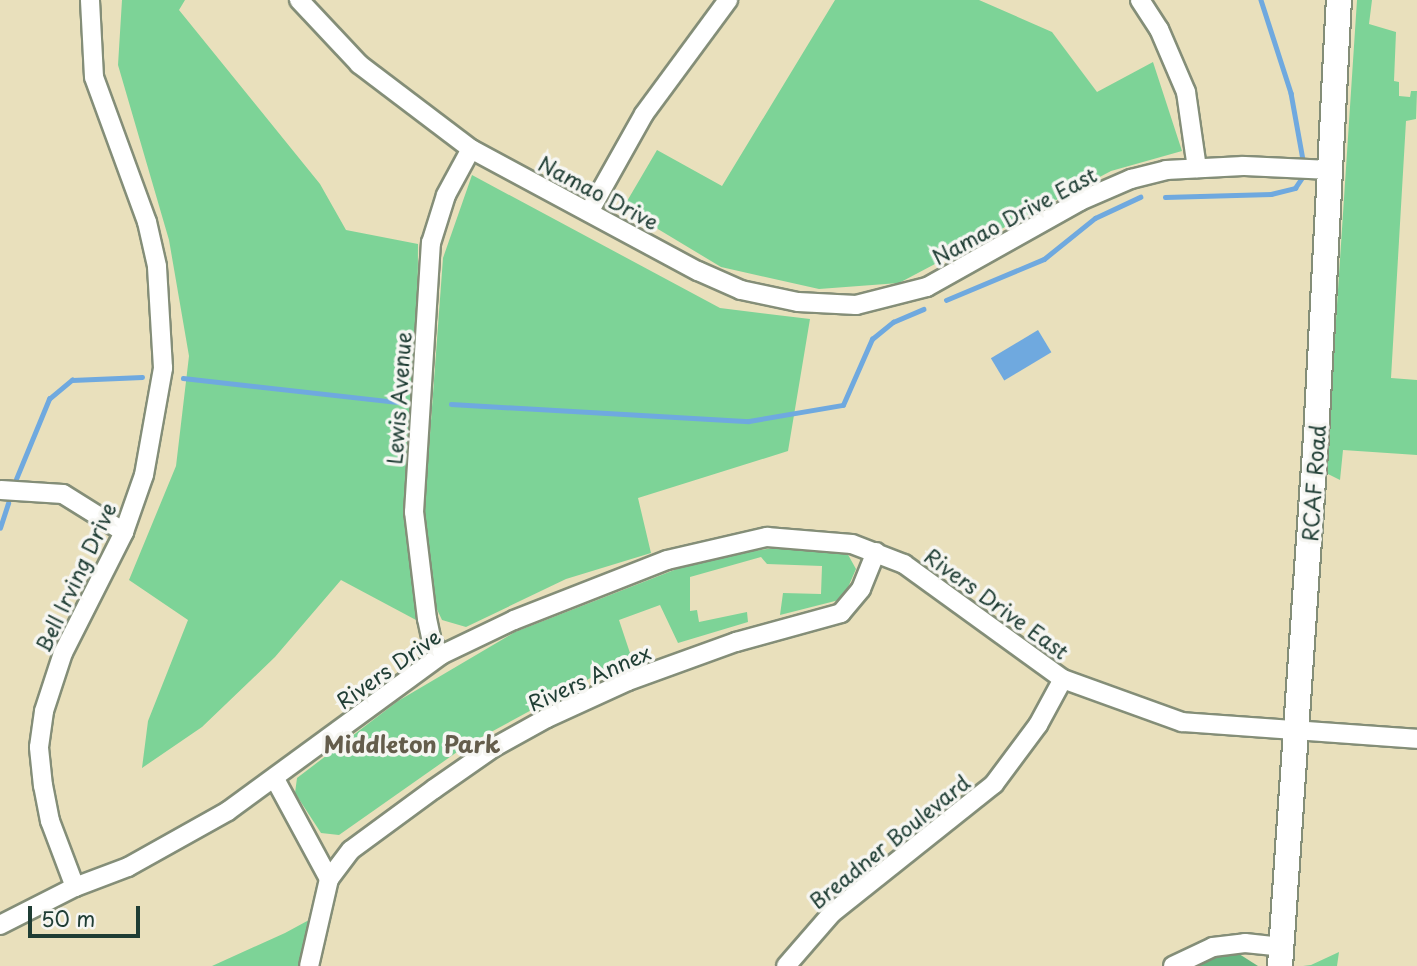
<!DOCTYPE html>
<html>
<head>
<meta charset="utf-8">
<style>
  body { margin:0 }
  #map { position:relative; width:1417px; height:966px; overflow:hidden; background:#e9e0bc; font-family:"Playpen Sans",sans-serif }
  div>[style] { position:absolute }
  .green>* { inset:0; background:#7dd397 }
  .forest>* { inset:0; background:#66b580 }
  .water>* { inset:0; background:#6fa9df; transform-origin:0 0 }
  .stream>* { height:4.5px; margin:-2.25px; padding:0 2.25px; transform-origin:2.25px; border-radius:2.25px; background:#6fa9df }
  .roads { filter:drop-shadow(2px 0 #848e78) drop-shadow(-2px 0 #848e78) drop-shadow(0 2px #848e78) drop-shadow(0 -2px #848e78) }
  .minor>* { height:18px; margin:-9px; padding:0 9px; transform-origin:9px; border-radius:9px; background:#fff }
  .secondary>* { height:24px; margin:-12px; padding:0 12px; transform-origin:12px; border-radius:12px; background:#fff }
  span { translate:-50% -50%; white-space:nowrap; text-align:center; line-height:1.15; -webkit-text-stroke:7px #f6f6f2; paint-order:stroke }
  .street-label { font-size:21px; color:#1f3d34 }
  .neighbourhood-label { font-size:23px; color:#645d4c; font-weight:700 }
  .scale { position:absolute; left:28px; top:906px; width:112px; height:32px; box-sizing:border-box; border:4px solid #1f3d34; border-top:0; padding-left:9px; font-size:21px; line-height:24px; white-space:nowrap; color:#1f3d34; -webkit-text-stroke:5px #f6f6f2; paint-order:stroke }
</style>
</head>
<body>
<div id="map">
  <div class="green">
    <div style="clip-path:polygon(122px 0,185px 0,179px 10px,320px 184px,346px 230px,418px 244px,416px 620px,341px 580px,275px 657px,202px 727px,142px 768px,148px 721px,188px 620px,129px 580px,176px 466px,189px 356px,169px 240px,118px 65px)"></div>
    <div style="clip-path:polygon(835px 0,979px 0,1052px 32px,1097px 92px,1153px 62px,1182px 151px,1111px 171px,899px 283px,819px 289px,721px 267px,623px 208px,657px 150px,722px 186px)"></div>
    <div style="clip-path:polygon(1357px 0,1372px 0,1369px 24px,1396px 32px,1394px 81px,1399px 82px,1399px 96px,1410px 97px,1411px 91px,1417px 91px,1416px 119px,1406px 121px,1391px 378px,1417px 380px,1417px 455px,1343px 450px,1340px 480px,1326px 473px)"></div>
    <div style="clip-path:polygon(472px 175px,720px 308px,810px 319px,788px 451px,638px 498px,651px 553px,566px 579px,466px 627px,442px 620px,434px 603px,424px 516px,443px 258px)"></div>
    <div style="clip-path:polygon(781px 547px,846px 551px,856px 569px,843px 599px,780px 615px,783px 593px,821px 594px,822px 566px,767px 564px,761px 557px,690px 577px,690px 611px,697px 610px,699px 622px,747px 612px,748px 622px,678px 643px,660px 605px,619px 620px,631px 656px,467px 745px,339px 835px,321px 833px,295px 793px,297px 778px,398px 701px,515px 632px,705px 558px)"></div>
    <div style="clip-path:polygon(309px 920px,301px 966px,212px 966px,285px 933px)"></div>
    <div style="clip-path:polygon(1339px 952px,1337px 966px,1303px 966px,1311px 965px)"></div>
  </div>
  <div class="forest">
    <div style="clip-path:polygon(1236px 952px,1258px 966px,1190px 966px,1214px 956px)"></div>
  </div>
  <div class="water">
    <div style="left:1038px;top:330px;width:26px;height:55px;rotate:59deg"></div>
  </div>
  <div class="stream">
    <div style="left:1261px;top:0;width:98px;rotate:72.1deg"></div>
    <div style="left:1291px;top:93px;width:73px;rotate:79.8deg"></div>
    <div style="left:1165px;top:197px;width:106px;rotate:-1.6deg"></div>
    <div style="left:1271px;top:194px;width:25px;rotate:-14deg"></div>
    <div style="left:1295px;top:188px;width:18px;rotate:-56deg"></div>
    <div style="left:946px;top:300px;width:106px;rotate:-22.7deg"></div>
    <div style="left:1044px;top:259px;width:65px;rotate:-38.8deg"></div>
    <div style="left:1095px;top:218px;width:50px;rotate:-25deg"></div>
    <div style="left:183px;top:378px;width:225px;rotate:6.4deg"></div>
    <div style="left:451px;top:404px;width:298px;rotate:3.3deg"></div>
    <div style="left:749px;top:421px;width:95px;rotate:-9.7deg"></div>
    <div style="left:843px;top:405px;width:72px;rotate:-66.3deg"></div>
    <div style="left:872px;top:339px;width:27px;rotate:-39deg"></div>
    <div style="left:893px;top:322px;width:33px;rotate:-23deg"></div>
    <div style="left:16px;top:479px;width:87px;rotate:-67.6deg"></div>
    <div style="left:49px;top:399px;width:30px;rotate:-40deg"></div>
    <div style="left:72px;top:380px;width:70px;rotate:-2.5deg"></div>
    <div style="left:0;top:528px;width:26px;rotate:-72deg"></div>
  </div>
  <div class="roads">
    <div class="minor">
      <div style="left:299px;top:0;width:88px;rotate:46.8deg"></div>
      <div style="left:359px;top:64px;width:141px;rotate:37.2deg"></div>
      <div style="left:471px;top:149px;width:258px;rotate:28.3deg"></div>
      <div style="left:698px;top:271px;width:47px;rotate:23.8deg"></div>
      <div style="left:741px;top:290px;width:58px;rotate:11.9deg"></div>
      <div style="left:798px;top:302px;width:58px;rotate:3deg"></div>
      <div style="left:856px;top:305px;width:73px;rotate:-14.2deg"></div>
      <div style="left:927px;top:287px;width:176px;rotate:-29.3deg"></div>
      <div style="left:1080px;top:201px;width:56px;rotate:-23.3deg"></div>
      <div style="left:1131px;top:179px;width:36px;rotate:-14deg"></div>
      <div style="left:1166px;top:170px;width:77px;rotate:-3deg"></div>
      <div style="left:1243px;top:166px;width:89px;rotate:2.6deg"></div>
      <div style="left:1140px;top:0;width:35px;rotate:57deg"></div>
      <div style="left:1159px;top:29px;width:69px;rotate:66.8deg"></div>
      <div style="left:1186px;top:92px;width:77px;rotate:81.8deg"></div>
      <div style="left:589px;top:212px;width:112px;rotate:-60.7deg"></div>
      <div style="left:644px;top:114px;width:142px;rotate:-53.6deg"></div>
      <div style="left:1px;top:490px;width:62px;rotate:3.7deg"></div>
      <div style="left:63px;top:494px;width:72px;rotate:31.9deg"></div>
      <div style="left:441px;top:655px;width:16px;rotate:-125deg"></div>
      <div style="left:432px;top:642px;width:24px;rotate:-102deg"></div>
      <div style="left:427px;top:619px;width:108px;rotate:-96.9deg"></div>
      <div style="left:414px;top:512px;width:270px;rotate:-86.4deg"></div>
      <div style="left:431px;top:243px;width:50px;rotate:-72.6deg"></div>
      <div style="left:446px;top:195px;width:52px;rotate:-61.5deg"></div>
      <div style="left:275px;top:779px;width:114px;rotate:61.6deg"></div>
      <div style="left:329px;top:879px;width:89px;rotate:102.9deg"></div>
      <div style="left:329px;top:879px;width:36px;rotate:-53deg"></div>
      <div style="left:351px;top:850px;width:103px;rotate:-36.3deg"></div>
      <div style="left:434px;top:789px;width:72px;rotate:-34.8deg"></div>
      <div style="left:493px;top:748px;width:62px;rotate:-29.1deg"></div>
      <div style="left:547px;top:718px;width:89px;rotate:-24.6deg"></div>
      <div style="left:628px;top:681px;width:115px;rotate:-19.9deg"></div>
      <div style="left:736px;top:642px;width:109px;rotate:-15.4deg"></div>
      <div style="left:841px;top:613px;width:31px;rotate:-50deg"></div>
      <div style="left:861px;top:589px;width:40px;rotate:-68deg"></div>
      <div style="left:75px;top:887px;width:71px;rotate:-110.7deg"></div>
      <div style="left:50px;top:821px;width:36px;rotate:-101deg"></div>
      <div style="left:43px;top:786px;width:39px;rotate:-96deg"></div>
      <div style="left:39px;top:747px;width:36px;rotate:-82deg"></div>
      <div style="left:44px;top:711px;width:61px;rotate:-71.9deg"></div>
      <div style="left:63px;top:653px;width:136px;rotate:-63.2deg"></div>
      <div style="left:124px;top:532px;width:60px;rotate:-70.7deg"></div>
      <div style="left:144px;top:475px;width:109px;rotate:-79.9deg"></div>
      <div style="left:163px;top:368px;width:102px;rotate:-93.4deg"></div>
      <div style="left:157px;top:266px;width:45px;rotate:-102.8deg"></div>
      <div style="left:147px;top:222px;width:154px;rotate:-110.1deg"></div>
      <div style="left:94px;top:77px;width:77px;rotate:-93deg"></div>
      <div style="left:0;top:925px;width:84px;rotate:-26.9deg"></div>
      <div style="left:75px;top:887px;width:57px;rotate:-20.7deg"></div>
      <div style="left:128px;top:867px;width:115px;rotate:-29.2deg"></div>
      <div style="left:228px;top:811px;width:264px;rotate:-36.2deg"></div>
      <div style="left:441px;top:655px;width:81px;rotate:-25.6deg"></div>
      <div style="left:514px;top:620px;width:164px;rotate:-21.4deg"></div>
      <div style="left:667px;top:560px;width:103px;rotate:-13deg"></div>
      <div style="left:767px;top:537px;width:85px;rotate:4.7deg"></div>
      <div style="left:852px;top:544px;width:56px;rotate:21deg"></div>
      <div style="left:904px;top:564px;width:196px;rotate:35.9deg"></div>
      <div style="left:1063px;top:679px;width:127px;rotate:19.9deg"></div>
      <div style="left:1182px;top:722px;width:236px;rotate:4.1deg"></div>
      <div style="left:786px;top:966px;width:70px;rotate:-49deg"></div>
      <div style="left:832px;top:913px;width:207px;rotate:-38.5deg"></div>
      <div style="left:994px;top:784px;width:74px;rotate:-53.3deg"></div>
      <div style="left:1038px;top:725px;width:52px;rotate:-61.5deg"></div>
      <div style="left:1173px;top:966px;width:44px;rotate:-25.4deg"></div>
      <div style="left:1213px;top:947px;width:32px;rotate:-7deg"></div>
      <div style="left:1245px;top:943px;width:37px;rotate:6deg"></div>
    </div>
    <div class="secondary">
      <div style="left:1280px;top:966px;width:530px;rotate:-86.11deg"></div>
      <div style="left:1316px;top:437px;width:438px;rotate:-87deg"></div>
    </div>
  </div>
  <div class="street-label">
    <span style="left:599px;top:192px;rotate:28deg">Namao Drive</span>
    <span style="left:1014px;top:215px;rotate:-28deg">Namao Drive East</span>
    <span style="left:398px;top:398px;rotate:-86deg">Lewis Avenue</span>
    <span style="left:1313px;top:483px;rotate:-86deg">RCAF Road</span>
    <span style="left:75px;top:577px;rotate:-65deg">Bell Irving Drive</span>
    <span style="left:997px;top:603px;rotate:36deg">Rivers Drive East</span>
    <span style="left:388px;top:668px;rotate:-35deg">Rivers Drive</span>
    <span style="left:589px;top:677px;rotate:-24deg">Rivers Annex</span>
    <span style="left:889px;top:841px;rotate:-39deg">Breadner Boulevard</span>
  </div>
  <div class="neighbourhood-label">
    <span style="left:412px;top:744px">Middleton Park</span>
  </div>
  <div class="scale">50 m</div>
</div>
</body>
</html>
